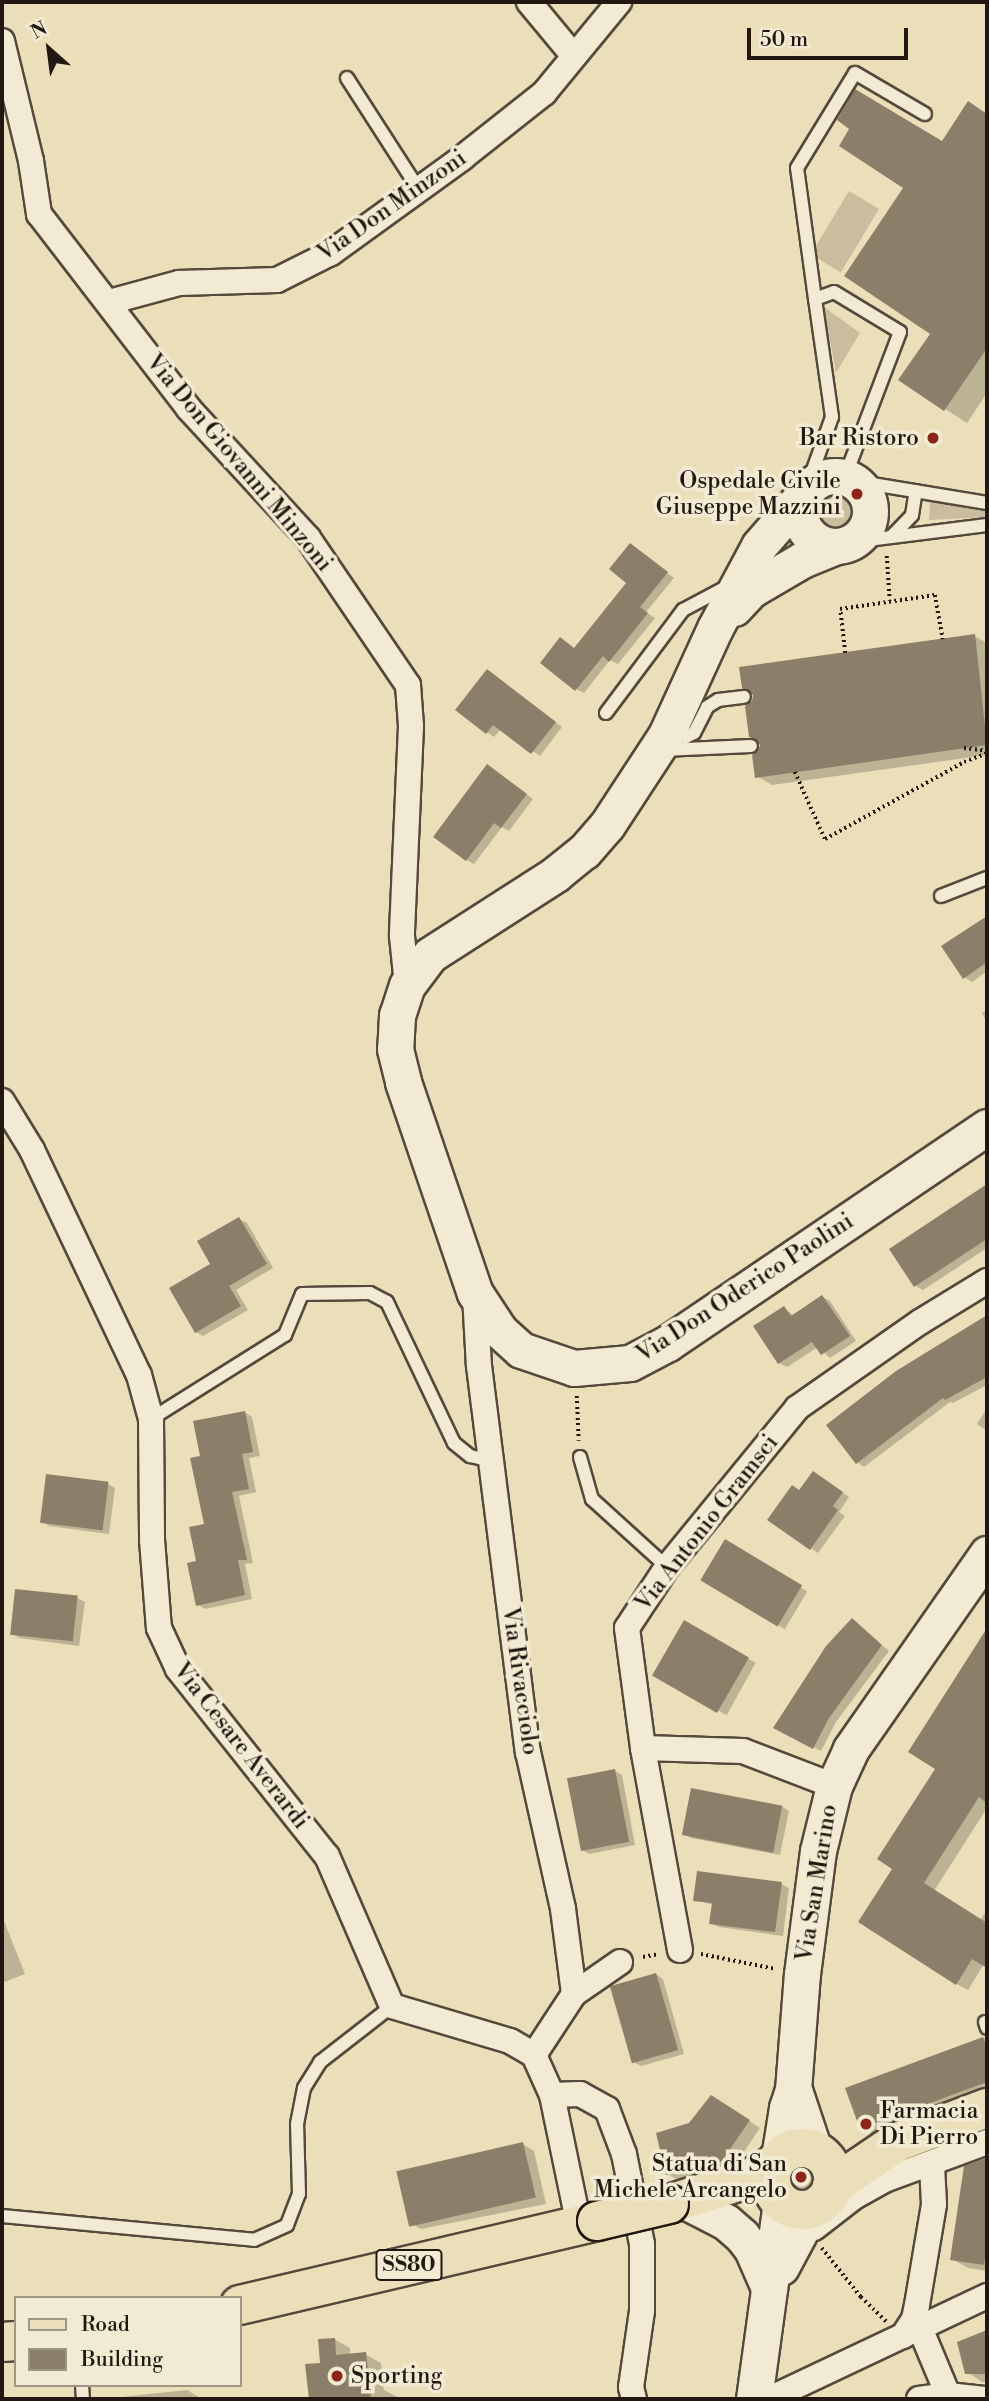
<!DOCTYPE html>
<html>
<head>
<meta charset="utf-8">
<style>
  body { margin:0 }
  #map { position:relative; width:989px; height:2401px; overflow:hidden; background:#ebdfba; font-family:"Libre Bodoni",serif }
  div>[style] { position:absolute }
  .green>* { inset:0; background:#c9bd9d; transform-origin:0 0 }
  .round { border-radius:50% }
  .shadow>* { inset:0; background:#0003; transform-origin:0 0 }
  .building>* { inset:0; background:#8b7f69; transform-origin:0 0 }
  .path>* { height:3.5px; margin-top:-1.75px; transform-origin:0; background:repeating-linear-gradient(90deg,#221711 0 2px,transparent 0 5.5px) }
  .roads { filter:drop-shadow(2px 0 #54493b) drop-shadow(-2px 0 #54493b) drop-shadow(0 2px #54493b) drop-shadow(0 -2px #54493b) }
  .lane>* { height:12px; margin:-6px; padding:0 6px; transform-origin:6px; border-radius:6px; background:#f2ead2 }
  .street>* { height:24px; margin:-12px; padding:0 12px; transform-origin:12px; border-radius:12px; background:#f2ead2 }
  .secondary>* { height:35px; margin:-17.5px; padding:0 17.5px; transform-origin:17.5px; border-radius:17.5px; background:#f2ead2 }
  .secondary>.ring { margin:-17.5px; padding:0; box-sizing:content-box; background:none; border:35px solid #f2ead2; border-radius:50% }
  .primary>* { height:38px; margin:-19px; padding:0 19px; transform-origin:19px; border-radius:19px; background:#ebdfba }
  .primary>.ring { margin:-19px; padding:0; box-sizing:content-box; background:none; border:38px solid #ebdfba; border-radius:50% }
  .bridges { filter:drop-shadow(2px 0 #221711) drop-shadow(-2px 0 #221711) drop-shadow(0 2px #221711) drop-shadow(0 -2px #221711) }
  .primary-bridge>* { height:38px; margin:-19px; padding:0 19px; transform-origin:19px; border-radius:19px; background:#ebdfba }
  .dots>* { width:19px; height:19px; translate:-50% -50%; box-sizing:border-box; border:4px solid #f2ead2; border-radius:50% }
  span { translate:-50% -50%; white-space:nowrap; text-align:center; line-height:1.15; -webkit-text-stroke:7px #f2ead2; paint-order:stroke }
  .shield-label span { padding:2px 5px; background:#f2ead2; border:2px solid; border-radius:5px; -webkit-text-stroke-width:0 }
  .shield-label { font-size:21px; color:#221711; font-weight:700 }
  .street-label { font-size:23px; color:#221711 }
  .poi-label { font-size:23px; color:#221711 }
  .right { translate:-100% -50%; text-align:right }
  .left { translate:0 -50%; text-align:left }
  .frame { position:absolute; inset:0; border:4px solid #221711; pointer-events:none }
  .legend { position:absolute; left:14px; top:2296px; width:228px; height:91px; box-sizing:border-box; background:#f2ead2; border:2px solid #9f9685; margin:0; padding:9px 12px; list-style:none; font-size:21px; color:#221711 }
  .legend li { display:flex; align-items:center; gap:14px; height:35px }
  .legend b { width:35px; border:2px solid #9f9685 }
  .north { position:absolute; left:14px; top:14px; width:70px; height:70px; -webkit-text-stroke:5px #f2ead2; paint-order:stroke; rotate:332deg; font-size:19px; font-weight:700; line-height:28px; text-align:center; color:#221711 }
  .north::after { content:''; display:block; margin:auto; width:24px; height:32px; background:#221711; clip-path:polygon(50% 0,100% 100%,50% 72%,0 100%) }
  .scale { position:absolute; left:747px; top:28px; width:161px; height:32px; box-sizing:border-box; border:4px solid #221711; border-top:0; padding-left:9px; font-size:21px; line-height:24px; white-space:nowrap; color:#221711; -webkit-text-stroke:5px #f2ead2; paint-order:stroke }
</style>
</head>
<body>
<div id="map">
  <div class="green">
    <div style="left:849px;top:191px;width:35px;height:74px;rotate:31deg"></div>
    <div style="clip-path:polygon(824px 307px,860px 333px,836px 373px)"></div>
    <div class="round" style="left:812px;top:489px;width:44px;height:44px"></div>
    <div style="clip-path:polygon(930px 501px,987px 512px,987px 517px,929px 520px)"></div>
    <div class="round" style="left:785px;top:2160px;width:34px;height:34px"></div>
  </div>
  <div class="shadow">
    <div style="clip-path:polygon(969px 103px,987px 114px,987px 393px,967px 423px,900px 380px,932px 334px,943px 143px)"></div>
    <div style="clip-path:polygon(631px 545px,674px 578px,646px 612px,655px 618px,618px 664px,610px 660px,584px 693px,576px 689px,575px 649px,628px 582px)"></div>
    <div style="clip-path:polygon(974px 636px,987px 643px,987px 755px,772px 785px,757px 776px,761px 745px,754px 695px)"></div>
    <div style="clip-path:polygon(494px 675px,562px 727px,540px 756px,501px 729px,494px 737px,457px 710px)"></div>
    <div style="clip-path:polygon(495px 771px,533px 799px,509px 831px,502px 827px,474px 864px,467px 860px)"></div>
    <div style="clip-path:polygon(987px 918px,987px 971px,972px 982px,964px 977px,944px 947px)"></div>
    <div style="clip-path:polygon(987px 1010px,987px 1022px,982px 1013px)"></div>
    <div style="clip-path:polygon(987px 1186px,987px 1248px,923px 1290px,916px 1286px,891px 1249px)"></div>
    <div style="clip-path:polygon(239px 1219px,247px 1223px,273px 1268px,236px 1290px,248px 1310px,203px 1336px,196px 1332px,213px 1264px)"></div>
    <div style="clip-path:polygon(822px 1297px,830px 1301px,856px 1341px,830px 1358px,818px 1347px,787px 1367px,779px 1363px,784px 1308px,794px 1316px)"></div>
    <div style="clip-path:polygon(987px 1317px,987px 1385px,953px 1403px,950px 1402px,864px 1467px,857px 1462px,897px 1373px)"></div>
    <div style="clip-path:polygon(987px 1408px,987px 1431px,977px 1424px)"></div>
    <div style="clip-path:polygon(244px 1412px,252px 1417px,260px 1456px,249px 1458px,256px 1492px,239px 1496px,253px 1563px,245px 1564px,252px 1599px,205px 1609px,197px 1604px,198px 1562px,206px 1525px,202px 1457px)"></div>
    <div style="clip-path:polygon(821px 1477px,849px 1497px,839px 1512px,845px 1516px,818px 1553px,770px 1520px)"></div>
    <div style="clip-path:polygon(108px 1484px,115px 1488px,109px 1534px,49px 1526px,42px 1522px)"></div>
    <div style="left:725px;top:1542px;width:96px;height:44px;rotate:31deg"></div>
    <div style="clip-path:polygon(77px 1598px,85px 1602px,79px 1646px,19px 1638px,12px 1634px)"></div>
    <div style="clip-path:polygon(852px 1620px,889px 1651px,836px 1722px,821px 1751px,776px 1727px)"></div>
    <div style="left:684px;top:1623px;width:82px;height:60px;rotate:29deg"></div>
    <div style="clip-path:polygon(987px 1631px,987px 1808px,934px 1891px,980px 1920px,987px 1910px,987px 1966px,984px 1964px,968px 1990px,957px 1984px,895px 1868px,938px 1769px,910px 1751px)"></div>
    <div style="clip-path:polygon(615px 1771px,622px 1775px,635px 1845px,589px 1854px,582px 1850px)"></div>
    <div style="clip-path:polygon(781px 1806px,789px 1811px,780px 1855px,691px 1838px,684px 1834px)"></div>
    <div style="clip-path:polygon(781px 1884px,789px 1888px,783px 1936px,719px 1927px,711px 1923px,714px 1905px,695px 1900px)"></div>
    <div style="clip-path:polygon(2px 1916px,25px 1974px,2px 1983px)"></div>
    <div style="clip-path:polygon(656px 1974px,663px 1979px,684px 2054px,641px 2066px,633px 2062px)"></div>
    <div style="clip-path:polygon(987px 2037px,987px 2092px,873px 2135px,862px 2128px,847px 2089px)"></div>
    <div style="clip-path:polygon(723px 2104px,760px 2128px,733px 2168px,679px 2181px,668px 2174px,690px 2124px)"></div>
    <div style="clip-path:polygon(523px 2144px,534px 2151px,546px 2204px,421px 2229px,410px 2223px)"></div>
    <div style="clip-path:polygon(987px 2160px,987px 2271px,968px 2268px,952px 2259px,965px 2168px)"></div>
    <div style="clip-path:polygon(987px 2332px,987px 2382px,982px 2382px,967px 2372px,959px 2343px)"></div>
    <div style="clip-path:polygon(334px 2339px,350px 2348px,350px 2356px,365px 2354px,381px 2363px,384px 2390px,402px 2399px,311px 2399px,307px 2366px,322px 2364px)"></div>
    <div style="clip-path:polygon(187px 2390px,202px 2399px,102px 2399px)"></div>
  </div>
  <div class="building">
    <div style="clip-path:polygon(855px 89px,942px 141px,968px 101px,987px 114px,987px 348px,944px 411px,898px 380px,930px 334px,844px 276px,903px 188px,839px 146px,849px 129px,837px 120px)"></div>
    <div style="clip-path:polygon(630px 543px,668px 572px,640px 607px,648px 613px,609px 662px,603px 656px,575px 691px,540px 663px,560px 637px,574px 648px,626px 583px,609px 569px)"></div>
    <div style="clip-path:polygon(975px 634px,987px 745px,755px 778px,752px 755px,758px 751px,760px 745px,756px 739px,749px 737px,745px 706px,752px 701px,753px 695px,742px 688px,739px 667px)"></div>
    <div style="clip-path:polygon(487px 669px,556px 722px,531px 754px,493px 725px,486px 734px,455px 710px)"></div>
    <div style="clip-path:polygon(487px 764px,527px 794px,501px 828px,494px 823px,466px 861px,433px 837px)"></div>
    <div style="clip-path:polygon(987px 916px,987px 962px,963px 979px,941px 946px)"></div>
    <div style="clip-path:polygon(987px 1184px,987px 1239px,914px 1287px,889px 1249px)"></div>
    <div style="clip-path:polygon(239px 1217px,267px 1264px,229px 1286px,241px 1306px,195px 1333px,169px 1288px,210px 1264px,197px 1241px)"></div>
    <div style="clip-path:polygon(822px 1295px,850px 1336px,821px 1355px,812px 1342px,778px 1364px,753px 1326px,784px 1306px,791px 1316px)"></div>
    <div style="clip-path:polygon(987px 1315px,987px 1377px,945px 1400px,943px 1398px,856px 1464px,826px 1425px,896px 1371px)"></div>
    <div style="clip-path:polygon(245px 1411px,253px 1452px,242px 1454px,249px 1489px,232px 1492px,247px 1560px,238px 1560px,245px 1595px,196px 1606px,187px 1563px,196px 1561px,189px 1527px,204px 1524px,190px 1458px,200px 1456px,193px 1421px)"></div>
    <div style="clip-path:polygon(813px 1471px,843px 1492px,833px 1506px,838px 1510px,810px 1550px,767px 1520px,792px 1485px,799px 1490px)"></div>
    <div style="left:46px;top:1474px;width:63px;height:49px;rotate:7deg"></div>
    <div style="left:725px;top:1539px;width:90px;height:48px;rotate:31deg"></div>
    <div style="left:15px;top:1589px;width:63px;height:46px;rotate:6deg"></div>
    <div style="clip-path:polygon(852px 1618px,882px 1645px,829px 1718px,813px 1749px,773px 1728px,826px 1646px)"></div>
    <div style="left:684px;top:1620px;width:75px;height:64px;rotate:30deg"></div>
    <div style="clip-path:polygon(987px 1628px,987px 1803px,979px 1797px,924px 1883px,987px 1923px,987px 1968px,972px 1959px,956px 1985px,858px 1922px,892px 1869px,877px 1859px,935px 1769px,908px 1752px)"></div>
    <div style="left:615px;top:1769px;width:74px;height:49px;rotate:79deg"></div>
    <div style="left:691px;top:1788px;width:93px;height:48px;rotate:11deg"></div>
    <div style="clip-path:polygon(697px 1871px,782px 1882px,775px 1932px,709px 1924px,712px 1903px,693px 1901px)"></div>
    <div style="left:656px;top:1973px;width:80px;height:48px;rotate:74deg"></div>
    <div style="clip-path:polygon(983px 2037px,987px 2048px,987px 2082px,860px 2129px,845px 2088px)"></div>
    <div style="clip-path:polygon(711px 2095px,750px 2120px,721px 2162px,666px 2175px,656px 2133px,689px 2123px)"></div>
    <div style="left:523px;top:2142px;width:57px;height:130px;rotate:77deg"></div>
    <div style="clip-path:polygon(987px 2158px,987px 2243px,984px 2265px,950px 2260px,964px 2166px)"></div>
    <div style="clip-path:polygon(987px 2330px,987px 2374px,965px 2374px,957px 2342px)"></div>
    <div style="clip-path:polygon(335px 2338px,336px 2355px,366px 2352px,371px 2399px,309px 2399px,305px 2364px,320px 2363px,318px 2339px)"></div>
  </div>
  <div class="path">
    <div style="left:887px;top:556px;width:45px;rotate:86.2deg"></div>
    <div style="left:845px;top:653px;width:44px;rotate:-96.5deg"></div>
    <div style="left:840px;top:609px;width:96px;rotate:-8.4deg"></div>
    <div style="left:935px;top:595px;width:45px;rotate:79.7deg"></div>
    <div style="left:964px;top:748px;width:23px;rotate:7deg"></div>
    <div style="left:795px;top:772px;width:73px;rotate:65.9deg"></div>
    <div style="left:825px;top:839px;width:159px;rotate:-29deg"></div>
    <div style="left:964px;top:762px;width:25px;rotate:-21deg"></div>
    <div style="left:577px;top:1396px;width:45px;rotate:87.5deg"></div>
    <div style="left:701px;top:1954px;width:76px;rotate:11.3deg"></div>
    <div style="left:643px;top:1957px;width:16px;rotate:-11deg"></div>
    <div style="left:822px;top:2248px;width:63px;rotate:51.5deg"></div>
    <div style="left:861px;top:2297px;width:35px;rotate:44deg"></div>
  </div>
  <div class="roads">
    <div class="lane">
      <div style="left:347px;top:78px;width:131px;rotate:57.2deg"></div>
      <div style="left:815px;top:299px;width:132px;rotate:-97.8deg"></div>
      <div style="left:797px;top:168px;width:111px;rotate:-58.6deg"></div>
      <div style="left:855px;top:73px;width:81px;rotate:30.4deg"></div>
      <div style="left:854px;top:481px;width:135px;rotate:9.4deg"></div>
      <div style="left:805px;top:492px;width:80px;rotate:-70.2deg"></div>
      <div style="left:832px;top:417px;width:119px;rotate:-98.2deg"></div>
      <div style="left:815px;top:299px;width:20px;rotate:-20deg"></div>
      <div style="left:834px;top:292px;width:77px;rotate:31.2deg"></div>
      <div style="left:900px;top:332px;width:155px;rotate:110.8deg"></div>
      <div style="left:892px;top:536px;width:29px;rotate:-46deg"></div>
      <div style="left:912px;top:515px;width:24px;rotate:-81deg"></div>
      <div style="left:852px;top:542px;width:136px;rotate:-7.2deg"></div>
      <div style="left:606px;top:713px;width:129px;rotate:-53.2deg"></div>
      <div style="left:683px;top:610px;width:49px;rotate:-28.1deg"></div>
      <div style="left:669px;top:735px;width:17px;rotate:7deg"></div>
      <div style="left:686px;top:737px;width:9px;rotate:-27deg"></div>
      <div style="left:694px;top:733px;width:29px;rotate:-63deg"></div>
      <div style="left:707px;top:707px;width:13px;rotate:-32deg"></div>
      <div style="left:718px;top:700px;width:26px;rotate:-7deg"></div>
      <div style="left:663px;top:750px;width:88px;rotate:-2.6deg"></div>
      <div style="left:941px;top:896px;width:49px;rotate:-21.4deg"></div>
      <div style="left:151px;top:1419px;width:158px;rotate:-32.1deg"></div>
      <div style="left:285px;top:1335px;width:44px;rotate:-67.5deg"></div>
      <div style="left:302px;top:1294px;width:68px;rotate:-0.8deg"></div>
      <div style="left:370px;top:1293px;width:19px;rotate:28deg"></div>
      <div style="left:387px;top:1302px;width:156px;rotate:64.6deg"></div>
      <div style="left:454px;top:1443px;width:21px;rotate:39deg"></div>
      <div style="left:470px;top:1456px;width:22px;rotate:13deg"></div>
      <div style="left:580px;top:1457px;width:44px;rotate:74.1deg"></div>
      <div style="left:592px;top:1499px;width:101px;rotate:42.2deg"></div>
      <div style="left:985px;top:2022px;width:6px;rotate:72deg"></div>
      <div style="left:2px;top:2216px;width:253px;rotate:5.4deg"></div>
      <div style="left:254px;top:2240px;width:36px;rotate:-24deg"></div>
      <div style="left:287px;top:2225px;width:33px;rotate:-69deg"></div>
      <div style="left:299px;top:2194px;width:70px;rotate:-91.6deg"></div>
      <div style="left:297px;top:2124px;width:37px;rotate:-79deg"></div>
      <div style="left:304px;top:2088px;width:31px;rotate:-58deg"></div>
      <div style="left:320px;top:2062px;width:91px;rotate:-37.9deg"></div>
      <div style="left:82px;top:2385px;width:14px;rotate:86deg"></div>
    </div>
    <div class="street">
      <div style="left:529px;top:2px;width:69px;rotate:50.3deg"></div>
      <div style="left:2px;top:41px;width:123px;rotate:76.4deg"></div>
      <div style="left:31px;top:161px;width:54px;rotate:81.4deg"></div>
      <div style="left:39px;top:214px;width:246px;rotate:52.4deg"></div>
      <div style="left:189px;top:409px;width:176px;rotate:47.3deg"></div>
      <div style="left:308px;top:538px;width:178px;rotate:55.8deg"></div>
      <div style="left:408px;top:685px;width:41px;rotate:85.8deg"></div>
      <div style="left:411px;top:726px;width:210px;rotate:92.5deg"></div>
      <div style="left:402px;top:936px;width:49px;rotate:84.2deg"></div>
      <div style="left:109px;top:302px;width:73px;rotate:-15.2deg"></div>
      <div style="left:179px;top:283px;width:98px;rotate:-1.8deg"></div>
      <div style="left:277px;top:280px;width:60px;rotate:-26.6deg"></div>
      <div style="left:331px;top:253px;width:162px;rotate:-35.9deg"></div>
      <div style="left:462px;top:158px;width:105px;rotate:-38.4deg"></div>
      <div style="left:544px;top:93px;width:118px;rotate:-50.5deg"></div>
      <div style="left:2px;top:1101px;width:57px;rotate:58.5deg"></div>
      <div style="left:32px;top:1150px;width:249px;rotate:64.6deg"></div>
      <div style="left:139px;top:1375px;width:46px;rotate:74.7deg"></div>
      <div style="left:151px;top:1419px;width:121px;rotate:89.5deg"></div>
      <div style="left:152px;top:1540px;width:88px;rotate:85.5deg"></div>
      <div style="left:159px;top:1628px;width:45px;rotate:65.1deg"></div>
      <div style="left:178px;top:1669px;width:239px;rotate:51.5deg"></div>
      <div style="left:327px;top:1856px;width:163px;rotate:66.6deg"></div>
      <div style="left:392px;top:2006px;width:123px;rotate:16.5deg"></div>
      <div style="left:510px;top:2041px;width:28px;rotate:30deg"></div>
      <div style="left:475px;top:1295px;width:71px;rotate:86.8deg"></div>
      <div style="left:479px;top:1366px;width:389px;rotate:82.8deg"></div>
      <div style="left:528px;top:1752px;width:161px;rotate:77.4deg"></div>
      <div style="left:563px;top:1909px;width:86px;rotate:82.6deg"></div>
      <div style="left:574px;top:1994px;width:73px;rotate:123.3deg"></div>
      <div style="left:643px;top:1748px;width:100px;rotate:1.7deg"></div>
      <div style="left:743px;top:1751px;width:97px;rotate:21deg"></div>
      <div style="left:680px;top:1950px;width:205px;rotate:-100.4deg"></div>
      <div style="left:643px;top:1748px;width:121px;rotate:-97.6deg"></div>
      <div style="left:627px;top:1628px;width:73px;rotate:-56.7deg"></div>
      <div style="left:667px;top:1567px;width:205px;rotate:-50.7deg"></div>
      <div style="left:797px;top:1408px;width:150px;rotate:-35deg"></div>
      <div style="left:920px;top:1322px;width:79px;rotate:-31.5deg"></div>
      <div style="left:574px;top:1994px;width:56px;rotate:-34.8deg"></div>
      <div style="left:534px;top:2055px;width:44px;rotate:65.8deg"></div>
      <div style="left:552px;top:2095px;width:133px;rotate:78.3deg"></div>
      <div style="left:552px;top:2095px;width:28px;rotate:-2deg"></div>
      <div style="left:580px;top:2094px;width:31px;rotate:29deg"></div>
      <div style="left:607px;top:2109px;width:48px;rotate:69.3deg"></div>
      <div style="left:624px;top:2154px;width:92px;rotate:78.7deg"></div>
      <div style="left:642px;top:2244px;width:67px;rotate:90deg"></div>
      <div style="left:642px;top:2311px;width:77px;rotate:98.2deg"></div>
      <div style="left:631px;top:2387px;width:12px;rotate:76deg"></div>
      <div style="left:814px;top:2228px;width:51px;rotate:-37.8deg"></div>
      <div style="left:854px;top:2197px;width:38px;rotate:-29deg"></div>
      <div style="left:887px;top:2179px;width:107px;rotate:-20.3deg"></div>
      <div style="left:920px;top:2328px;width:73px;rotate:67.3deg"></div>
      <div style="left:903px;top:2336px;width:20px;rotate:-57deg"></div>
      <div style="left:914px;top:2319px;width:14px;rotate:-78deg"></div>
      <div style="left:917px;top:2305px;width:102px;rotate:-80.4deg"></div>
      <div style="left:934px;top:2204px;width:39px;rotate:-93deg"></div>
      <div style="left:769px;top:2399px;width:241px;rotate:-25.3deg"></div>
      <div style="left:919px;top:2399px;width:29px;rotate:-8deg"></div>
      <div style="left:948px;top:2395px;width:39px;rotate:6deg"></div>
    </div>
    <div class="secondary">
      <div class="ring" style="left:800px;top:476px;width:35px;height:35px"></div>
      <div style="left:805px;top:493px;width:70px;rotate:131deg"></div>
      <div style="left:759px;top:546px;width:93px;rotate:118.2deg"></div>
      <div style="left:715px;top:628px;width:118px;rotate:114.6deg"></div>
      <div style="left:666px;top:735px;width:108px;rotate:123.2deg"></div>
      <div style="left:607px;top:825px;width:35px;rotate:131deg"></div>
      <div style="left:584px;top:851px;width:36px;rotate:141deg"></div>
      <div style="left:556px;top:874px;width:150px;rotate:147.3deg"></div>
      <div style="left:430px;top:955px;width:38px;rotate:127deg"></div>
      <div style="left:407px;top:985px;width:32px;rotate:108deg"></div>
      <div style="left:397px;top:1015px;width:34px;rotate:93deg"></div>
      <div style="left:395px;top:1049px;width:34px;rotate:76deg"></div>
      <div style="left:403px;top:1082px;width:223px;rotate:71.2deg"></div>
      <div style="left:475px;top:1293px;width:45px;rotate:56.7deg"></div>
      <div style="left:500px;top:1331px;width:28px;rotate:42deg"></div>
      <div style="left:521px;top:1350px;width:56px;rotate:18.8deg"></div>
      <div style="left:574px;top:1368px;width:56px;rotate:-5.1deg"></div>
      <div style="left:630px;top:1363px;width:43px;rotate:-27.8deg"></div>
      <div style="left:668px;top:1343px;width:385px;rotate:-34.1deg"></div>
      <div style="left:734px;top:608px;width:25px;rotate:-47deg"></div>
      <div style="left:751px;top:590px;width:59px;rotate:-30.5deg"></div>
      <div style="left:802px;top:560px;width:35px;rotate:-22deg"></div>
      <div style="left:795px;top:2093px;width:60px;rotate:71.6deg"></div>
      <div style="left:779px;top:2158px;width:51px;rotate:-80.9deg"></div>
      <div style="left:787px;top:2108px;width:19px;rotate:-72deg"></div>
      <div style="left:793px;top:2090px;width:116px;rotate:-85.6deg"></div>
      <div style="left:802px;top:1974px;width:124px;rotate:-82.6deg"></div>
      <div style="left:818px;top:1851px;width:67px;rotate:-76.2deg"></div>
      <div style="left:834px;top:1786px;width:41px;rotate:-65.3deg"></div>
      <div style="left:851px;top:1749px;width:238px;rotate:-55.1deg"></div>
      <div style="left:683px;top:2200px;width:48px;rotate:27.1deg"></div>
      <div style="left:726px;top:2222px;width:21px;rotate:41deg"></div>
      <div style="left:742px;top:2236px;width:16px;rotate:52deg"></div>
      <div style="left:752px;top:2249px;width:43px;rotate:66.4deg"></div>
      <div style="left:781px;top:2267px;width:47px;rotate:-61.8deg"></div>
      <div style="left:803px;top:2226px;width:28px;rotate:-51deg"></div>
      <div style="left:754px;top:2399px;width:200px;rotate:-82.2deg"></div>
    </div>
    <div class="primary">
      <div class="ring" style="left:771px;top:2148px;width:24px;height:24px"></div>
      <div style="left:832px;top:2186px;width:78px;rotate:-34.1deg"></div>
      <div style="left:897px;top:2142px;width:96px;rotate:-20.7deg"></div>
      <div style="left:669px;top:2204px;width:88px;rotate:-17.8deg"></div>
      <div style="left:753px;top:2177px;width:24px;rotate:-30deg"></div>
      <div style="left:240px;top:2305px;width:367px;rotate:-13.2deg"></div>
      <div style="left:2px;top:2342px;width:14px;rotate:-4deg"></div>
    </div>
  </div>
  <div class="bridges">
    <div class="primary-bridge">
      <div style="left:597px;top:2221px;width:74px;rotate:-13.3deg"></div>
    </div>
  </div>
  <div class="dots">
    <div style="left:933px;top:438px;background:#8f2418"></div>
    <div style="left:857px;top:494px;background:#8f2418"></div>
    <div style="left:866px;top:2124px;background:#8f2418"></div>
    <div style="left:801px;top:2177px;background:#8f2418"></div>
    <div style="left:337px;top:2376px;background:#8f2418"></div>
  </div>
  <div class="shield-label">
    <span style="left:409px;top:2265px">SS80</span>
  </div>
  <div class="street-label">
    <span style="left:392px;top:206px;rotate:-35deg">Via Don Minzoni</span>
    <span style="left:239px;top:463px;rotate:50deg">Via Don Giovanni Minzoni</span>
    <span style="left:745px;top:1288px;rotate:-33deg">Via Don Oderico Paolini</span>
    <span style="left:707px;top:1523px;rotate:-52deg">Via Antonio Gramsci</span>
    <span style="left:520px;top:1681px;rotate:82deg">Via Rivacciolo</span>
    <span style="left:241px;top:1746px;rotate:52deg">Via Cesare Averardi</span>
    <span style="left:817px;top:1883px;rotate:-81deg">Via San Marino</span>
  </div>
  <div class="poi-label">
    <span class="right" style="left:919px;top:438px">Bar Ristoro</span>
    <span class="right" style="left:841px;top:494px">Ospedale Civile<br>Giuseppe Mazzini</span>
    <span class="left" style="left:880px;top:2124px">Farmacia<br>Di Pierro</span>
    <span class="right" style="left:787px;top:2177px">Statua di San<br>Michele Arcangelo</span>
    <span class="left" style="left:351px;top:2376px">Sporting</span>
  </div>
  <div class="frame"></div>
  <ul class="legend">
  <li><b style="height:9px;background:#ebdfba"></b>Road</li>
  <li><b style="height:19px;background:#8b7f69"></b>Building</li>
  </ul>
  <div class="north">N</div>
  <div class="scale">50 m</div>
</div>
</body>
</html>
